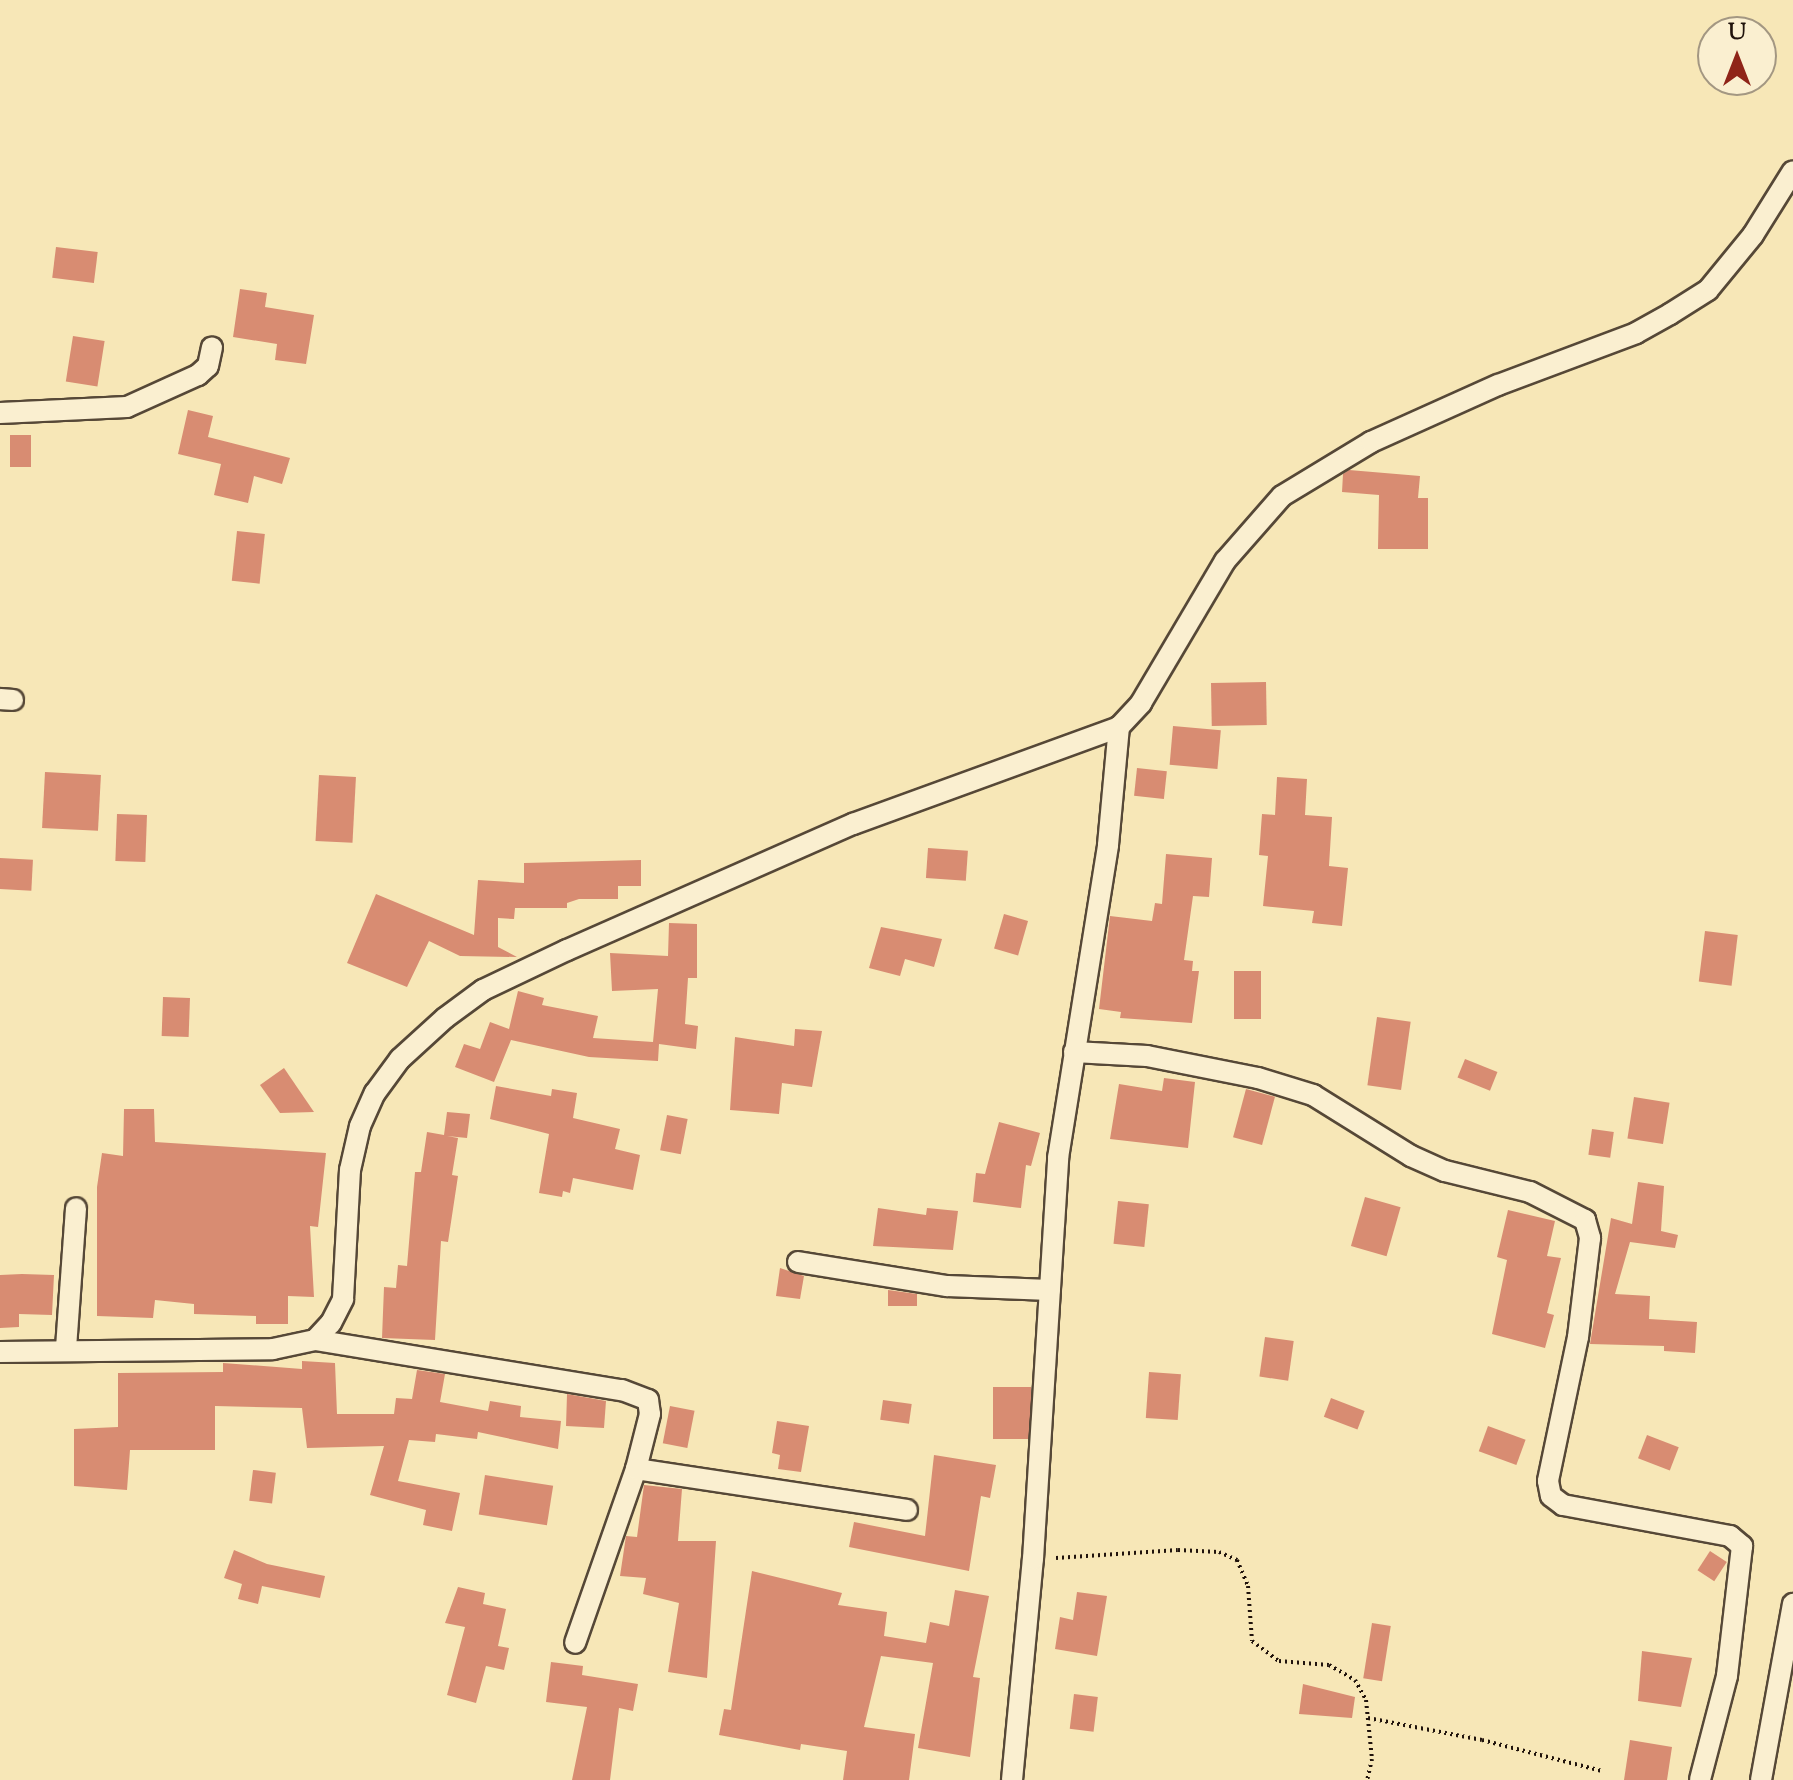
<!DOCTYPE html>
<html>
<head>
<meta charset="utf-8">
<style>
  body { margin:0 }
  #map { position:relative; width:1793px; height:1780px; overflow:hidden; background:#f7e7b7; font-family:"Sorts Mill Goudy",serif }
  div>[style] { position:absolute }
  .building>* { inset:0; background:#d88c72; transform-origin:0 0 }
  .path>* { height:4px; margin-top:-2px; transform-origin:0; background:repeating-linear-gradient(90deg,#20130c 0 2px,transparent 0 6px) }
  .roads { filter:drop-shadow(2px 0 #564837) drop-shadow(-2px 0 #564837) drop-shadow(0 2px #564837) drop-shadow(0 -2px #564837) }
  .minor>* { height:20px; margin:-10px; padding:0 10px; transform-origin:10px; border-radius:10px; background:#faefd0 }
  span { translate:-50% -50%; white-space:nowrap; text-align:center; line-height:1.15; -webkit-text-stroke:6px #faefd0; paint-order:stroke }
  .north { position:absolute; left:1697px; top:16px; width:80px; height:80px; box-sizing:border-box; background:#faefd0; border:2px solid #a39782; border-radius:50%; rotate:0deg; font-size:22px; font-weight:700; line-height:32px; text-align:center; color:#20130c }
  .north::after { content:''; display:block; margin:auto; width:28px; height:36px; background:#8f2418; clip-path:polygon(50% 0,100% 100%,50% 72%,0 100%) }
</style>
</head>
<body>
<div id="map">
  <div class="building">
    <div style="left:56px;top:247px;width:42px;height:31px;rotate:7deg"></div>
    <div style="clip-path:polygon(240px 289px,267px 293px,265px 307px,314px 315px,306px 364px,275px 360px,277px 344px,233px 337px)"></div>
    <div style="left:73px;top:336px;width:32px;height:46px;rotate:9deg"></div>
    <div style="clip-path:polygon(188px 410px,213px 416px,208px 437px,290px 458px,282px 484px,254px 476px,248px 503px,214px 495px,221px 464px,178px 454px)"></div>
    <div style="left:10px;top:435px;width:21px;height:32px"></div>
    <div style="clip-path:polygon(1349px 470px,1420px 476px,1418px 498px,1428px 498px,1428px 549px,1378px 549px,1379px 495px,1342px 492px,1343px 474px)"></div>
    <div style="left:237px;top:531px;width:28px;height:50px;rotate:6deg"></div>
    <div style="left:1266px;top:682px;width:43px;height:55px;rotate:89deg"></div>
    <div style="left:1173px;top:726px;width:48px;height:39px;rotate:5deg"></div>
    <div style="left:1137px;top:768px;width:30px;height:28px;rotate:6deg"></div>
    <div style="left:45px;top:772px;width:56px;height:56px;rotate:3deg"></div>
    <div style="left:319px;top:775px;width:37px;height:66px;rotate:3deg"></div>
    <div style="clip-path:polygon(1277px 777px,1307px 779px,1305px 815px,1332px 817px,1329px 866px,1348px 868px,1342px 926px,1312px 923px,1314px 911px,1263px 906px,1268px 856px,1259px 855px,1262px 814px,1275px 815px)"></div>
    <div style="left:117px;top:814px;width:30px;height:47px;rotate:2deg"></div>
    <div style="left:928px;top:848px;width:40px;height:30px;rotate:4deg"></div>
    <div style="clip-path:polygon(1166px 854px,1212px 858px,1209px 897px,1193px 896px,1184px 960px,1193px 961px,1192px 971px,1199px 971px,1192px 1023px,1120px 1018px,1121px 1012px,1099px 1009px,1110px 916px,1152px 921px,1155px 903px,1162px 904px)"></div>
    <div style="left:0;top:858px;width:33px;height:31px;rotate:3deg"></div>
    <div style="clip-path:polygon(641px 860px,641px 886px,618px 886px,618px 899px,579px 899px,567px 903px,567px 908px,515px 908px,514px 919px,498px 918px,498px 947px,517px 957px,460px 956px,429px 941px,407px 987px,347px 963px,376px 894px,474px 935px,478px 880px,524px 883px,524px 863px)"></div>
    <div style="left:1004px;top:914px;width:25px;height:36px;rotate:16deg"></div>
    <div style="clip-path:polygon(669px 923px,697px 924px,697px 978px,688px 978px,685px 1024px,698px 1026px,696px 1049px,659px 1044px,658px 1061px,589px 1057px,511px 1040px,494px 1082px,455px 1067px,464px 1044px,480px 1049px,490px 1022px,509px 1029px,518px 991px,544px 998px,542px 1005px,598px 1016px,593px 1038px,653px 1042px,658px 989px,612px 991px,610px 953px,668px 956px)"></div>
    <div style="clip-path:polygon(881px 927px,942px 939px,934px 967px,905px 959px,900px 976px,869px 968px)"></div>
    <div style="left:1705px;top:931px;width:33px;height:51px;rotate:7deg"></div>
    <div style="left:1234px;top:971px;width:27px;height:48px"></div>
    <div style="left:163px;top:997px;width:27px;height:39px;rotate:2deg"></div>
    <div style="left:1377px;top:1017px;width:34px;height:69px;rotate:8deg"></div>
    <div style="clip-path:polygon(795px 1029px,822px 1031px,812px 1087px,782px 1083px,779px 1114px,730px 1110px,735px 1037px,794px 1046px)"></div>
    <div style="left:1465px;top:1059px;width:35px;height:20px;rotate:22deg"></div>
    <div style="clip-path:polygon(284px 1068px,314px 1112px,280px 1113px,260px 1085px)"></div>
    <div style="clip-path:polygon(1164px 1078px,1195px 1082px,1188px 1148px,1110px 1139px,1119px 1084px,1162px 1091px)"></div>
    <div style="clip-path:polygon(496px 1086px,551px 1096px,552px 1089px,577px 1093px,573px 1118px,620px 1129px,615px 1149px,640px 1155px,633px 1190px,573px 1178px,570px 1193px,563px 1191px,562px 1197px,539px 1193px,549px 1134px,490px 1119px)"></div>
    <div style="left:1246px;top:1089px;width:30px;height:50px;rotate:15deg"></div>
    <div style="left:1634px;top:1097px;width:36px;height:42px;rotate:9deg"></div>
    <div style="clip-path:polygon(124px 1109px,154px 1109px,155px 1142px,326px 1153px,318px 1227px,310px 1226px,314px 1297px,288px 1296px,288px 1324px,256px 1324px,256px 1316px,194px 1314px,194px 1304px,155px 1300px,153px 1318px,97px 1316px,97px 1187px,102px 1153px,123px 1156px)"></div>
    <div style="clip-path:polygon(447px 1112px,470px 1114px,467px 1138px,447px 1136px,458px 1138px,452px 1175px,458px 1176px,448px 1242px,441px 1241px,435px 1340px,382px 1338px,384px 1287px,396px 1288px,398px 1265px,407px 1266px,415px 1172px,421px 1172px,427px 1132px,444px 1135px)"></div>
    <div style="left:667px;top:1115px;width:21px;height:36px;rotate:11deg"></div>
    <div style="clip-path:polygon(999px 1122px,1040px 1133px,1031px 1166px,1026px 1165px,1021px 1208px,973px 1202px,976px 1173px,985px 1174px)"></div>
    <div style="left:1592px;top:1129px;width:22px;height:26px;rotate:8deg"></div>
    <div style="clip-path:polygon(1638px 1182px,1664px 1186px,1661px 1231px,1678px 1235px,1675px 1248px,1630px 1242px,1615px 1294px,1650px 1296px,1649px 1319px,1697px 1322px,1695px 1353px,1664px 1351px,1664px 1346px,1590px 1344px,1611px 1218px,1632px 1224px)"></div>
    <div style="left:1365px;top:1197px;width:37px;height:51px;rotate:16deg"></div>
    <div style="left:1118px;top:1201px;width:31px;height:43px;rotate:6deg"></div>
    <div style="clip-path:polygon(878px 1208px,926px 1215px,927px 1208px,958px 1211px,953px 1250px,873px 1246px)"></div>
    <div style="clip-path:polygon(1508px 1210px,1555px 1221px,1547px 1256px,1561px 1258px,1547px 1313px,1554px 1315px,1545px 1348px,1492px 1334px,1507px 1260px,1497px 1257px)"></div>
    <div style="clip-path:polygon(780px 1268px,804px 1276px,800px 1299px,776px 1296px)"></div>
    <div style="clip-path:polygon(22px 1274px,54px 1275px,52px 1315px,19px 1314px,19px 1327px,0 1328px,0 1275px)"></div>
    <div style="clip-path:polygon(888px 1290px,917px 1294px,917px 1306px,888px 1306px)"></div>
    <div style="left:1265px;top:1337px;width:29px;height:40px;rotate:8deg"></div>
    <div style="clip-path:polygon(302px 1361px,335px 1363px,337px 1414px,394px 1414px,396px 1398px,412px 1399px,417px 1370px,445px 1374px,440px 1402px,488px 1411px,490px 1401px,521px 1406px,520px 1417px,561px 1421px,558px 1449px,478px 1432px,477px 1439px,436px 1434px,435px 1442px,409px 1440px,398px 1481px,460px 1493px,452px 1531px,423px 1525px,426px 1510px,370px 1495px,384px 1446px,307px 1448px,302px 1408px,215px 1406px,215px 1450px,130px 1450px,127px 1490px,74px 1486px,74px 1429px,118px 1427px,118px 1373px,223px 1372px,223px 1363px,302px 1369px)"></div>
    <div style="left:1149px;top:1372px;width:32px;height:46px;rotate:4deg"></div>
    <div style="left:993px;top:1387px;width:38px;height:52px"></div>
    <div style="clip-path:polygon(567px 1394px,606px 1401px,604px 1428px,566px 1426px)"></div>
    <div style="left:1331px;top:1398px;width:36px;height:20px;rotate:21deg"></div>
    <div style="left:883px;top:1400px;width:29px;height:20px;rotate:8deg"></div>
    <div style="left:670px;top:1406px;width:25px;height:38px;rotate:11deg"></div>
    <div style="clip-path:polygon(777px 1421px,809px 1426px,801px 1472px,778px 1469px,780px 1455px,772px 1453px)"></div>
    <div style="left:1488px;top:1426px;width:40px;height:27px;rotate:20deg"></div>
    <div style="left:1647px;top:1435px;width:34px;height:25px;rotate:21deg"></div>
    <div style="clip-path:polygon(934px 1455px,996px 1465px,990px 1498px,981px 1496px,969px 1571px,849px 1547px,854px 1522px,925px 1536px)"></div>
    <div style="left:253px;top:1470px;width:23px;height:31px;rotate:7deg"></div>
    <div style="left:485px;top:1475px;width:69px;height:40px;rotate:9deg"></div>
    <div style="clip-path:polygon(644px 1485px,682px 1489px,678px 1541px,716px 1541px,707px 1678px,668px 1672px,679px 1603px,643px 1594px,646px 1578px,620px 1576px,626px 1536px,637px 1537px)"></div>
    <div style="clip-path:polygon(234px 1550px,267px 1564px,325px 1576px,320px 1598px,262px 1586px,258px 1604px,238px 1599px,242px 1584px,224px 1578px)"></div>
    <div style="left:1710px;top:1551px;width:20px;height:23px;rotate:33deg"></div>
    <div style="clip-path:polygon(752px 1571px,842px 1593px,838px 1605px,887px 1612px,884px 1636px,926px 1643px,930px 1622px,949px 1626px,955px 1590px,989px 1596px,973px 1677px,980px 1678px,970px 1757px,918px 1748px,933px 1663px,881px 1656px,864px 1727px,915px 1734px,909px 1780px,843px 1780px,847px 1751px,801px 1744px,800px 1750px,719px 1735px,724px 1709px,731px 1710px)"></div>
    <div style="clip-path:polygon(458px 1587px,485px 1593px,483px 1604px,506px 1609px,498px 1646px,509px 1648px,504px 1670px,486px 1666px,476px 1703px,447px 1695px,465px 1627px,445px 1623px)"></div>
    <div style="clip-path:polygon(1077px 1592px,1107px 1596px,1097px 1656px,1055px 1649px,1060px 1617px,1073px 1620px)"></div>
    <div style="left:1372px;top:1623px;width:19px;height:56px;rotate:9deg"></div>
    <div style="clip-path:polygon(1642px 1651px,1692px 1658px,1681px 1707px,1638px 1701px)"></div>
    <div style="clip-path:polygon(551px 1662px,583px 1666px,582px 1675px,638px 1684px,633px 1711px,619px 1708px,610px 1780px,572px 1780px,587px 1707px,546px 1702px)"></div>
    <div style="clip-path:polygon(1303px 1684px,1355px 1697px,1352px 1718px,1299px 1714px)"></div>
    <div style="left:1074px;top:1694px;width:24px;height:35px;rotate:7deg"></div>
    <div style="clip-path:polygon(1630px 1740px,1672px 1747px,1667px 1780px,1624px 1780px)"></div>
  </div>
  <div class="path">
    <div style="left:1056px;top:1558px;width:122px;rotate:-3.8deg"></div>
    <div style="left:1178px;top:1550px;width:41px;rotate:2.8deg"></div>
    <div style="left:1219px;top:1552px;width:20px;rotate:24deg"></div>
    <div style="left:1237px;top:1560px;width:28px;rotate:67deg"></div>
    <div style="left:1248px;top:1586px;width:55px;rotate:85.8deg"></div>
    <div style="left:1252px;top:1641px;width:34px;rotate:37deg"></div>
    <div style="left:1279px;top:1661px;width:50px;rotate:4.6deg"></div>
    <div style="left:1329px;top:1665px;width:30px;rotate:30deg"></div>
    <div style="left:1355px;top:1680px;width:23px;rotate:61deg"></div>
    <div style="left:1366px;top:1700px;width:59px;rotate:84.2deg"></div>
    <div style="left:1372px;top:1759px;width:22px;rotate:103deg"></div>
    <div style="left:1368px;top:1718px;width:116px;rotate:10.9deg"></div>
    <div style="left:1482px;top:1740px;width:124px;rotate:14.5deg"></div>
  </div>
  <div class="roads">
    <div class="minor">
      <div style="left:0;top:413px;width:127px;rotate:-2.7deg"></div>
      <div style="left:127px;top:407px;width:78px;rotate:-24.3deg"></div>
      <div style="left:198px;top:375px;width:13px;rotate:-42deg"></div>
      <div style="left:208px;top:366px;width:19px;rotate:-78deg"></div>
      <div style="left:0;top:699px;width:13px;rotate:4deg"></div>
      <div style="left:1074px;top:1052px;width:73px;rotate:3.1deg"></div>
      <div style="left:1147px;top:1056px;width:113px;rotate:11.2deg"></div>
      <div style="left:1258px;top:1078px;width:58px;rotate:17.2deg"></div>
      <div style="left:1313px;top:1095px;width:115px;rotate:31.9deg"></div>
      <div style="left:1411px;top:1156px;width:37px;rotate:24deg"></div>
      <div style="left:1445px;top:1171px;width:88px;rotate:13.9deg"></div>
      <div style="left:1530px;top:1192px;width:62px;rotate:27deg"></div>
      <div style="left:1585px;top:1220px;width:19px;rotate:74deg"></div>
      <div style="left:1590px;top:1238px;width:100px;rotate:96.9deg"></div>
      <div style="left:1578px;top:1337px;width:147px;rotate:101.8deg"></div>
      <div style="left:1548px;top:1481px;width:15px;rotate:79deg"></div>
      <div style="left:1551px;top:1496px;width:15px;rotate:37deg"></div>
      <div style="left:1563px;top:1505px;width:170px;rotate:10.5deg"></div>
      <div style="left:1730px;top:1536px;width:16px;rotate:40deg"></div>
      <div style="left:1742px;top:1546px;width:131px;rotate:96.6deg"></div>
      <div style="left:1727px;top:1676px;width:107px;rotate:104.6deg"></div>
      <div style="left:798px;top:1262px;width:151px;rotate:9.2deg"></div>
      <div style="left:947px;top:1286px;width:103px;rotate:2.2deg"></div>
      <div style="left:315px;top:1340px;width:311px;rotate:9.3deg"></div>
      <div style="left:622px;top:1390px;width:28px;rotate:21deg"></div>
      <div style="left:648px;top:1400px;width:14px;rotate:82deg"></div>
      <div style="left:650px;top:1414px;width:57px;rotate:104.3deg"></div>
      <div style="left:636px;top:1469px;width:184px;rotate:109.3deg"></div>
      <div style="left:66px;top:1348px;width:140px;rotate:-85.9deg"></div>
      <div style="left:0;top:1352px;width:273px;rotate:-0.6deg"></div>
      <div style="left:273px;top:1349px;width:43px;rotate:-12.1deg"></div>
      <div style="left:315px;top:1340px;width:23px;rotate:-47deg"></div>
      <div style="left:331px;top:1323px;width:27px;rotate:-63deg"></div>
      <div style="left:343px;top:1299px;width:129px;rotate:-86.9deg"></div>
      <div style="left:350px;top:1170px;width:45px;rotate:-77.2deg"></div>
      <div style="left:360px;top:1126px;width:36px;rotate:-66deg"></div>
      <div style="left:375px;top:1093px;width:42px;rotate:-53.7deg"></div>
      <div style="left:400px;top:1059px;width:61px;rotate:-42.3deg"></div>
      <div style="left:445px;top:1018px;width:47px;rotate:-36.4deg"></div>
      <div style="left:483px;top:990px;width:93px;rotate:-25.5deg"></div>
      <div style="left:567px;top:950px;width:313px;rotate:-23.8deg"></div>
      <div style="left:853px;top:824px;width:283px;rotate:-20deg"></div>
      <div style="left:1119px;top:727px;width:33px;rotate:-47deg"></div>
      <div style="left:1141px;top:703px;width:165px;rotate:-59.4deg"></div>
      <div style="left:1225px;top:561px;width:86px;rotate:-48.8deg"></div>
      <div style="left:1282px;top:496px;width:104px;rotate:-31.2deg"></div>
      <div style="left:1371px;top:442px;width:139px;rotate:-24.2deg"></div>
      <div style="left:1498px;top:385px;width:147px;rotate:-20.6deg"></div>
      <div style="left:1636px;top:333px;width:39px;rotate:-29deg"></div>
      <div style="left:1670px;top:314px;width:45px;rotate:-32.3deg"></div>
      <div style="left:1708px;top:290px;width:71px;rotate:-50.7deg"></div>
      <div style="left:1753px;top:235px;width:75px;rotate:-58deg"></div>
      <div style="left:636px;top:1469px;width:274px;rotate:8.6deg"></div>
      <div style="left:1012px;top:1780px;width:222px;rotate:-84.6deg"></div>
      <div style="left:1033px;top:1559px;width:402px;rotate:-86.4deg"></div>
      <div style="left:1058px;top:1158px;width:317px;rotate:-80.9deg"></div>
      <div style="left:1108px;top:845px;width:119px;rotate:-84.7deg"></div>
      <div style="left:1761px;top:1780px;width:179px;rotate:-79.7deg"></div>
    </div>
  </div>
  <div class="north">U</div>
</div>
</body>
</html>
